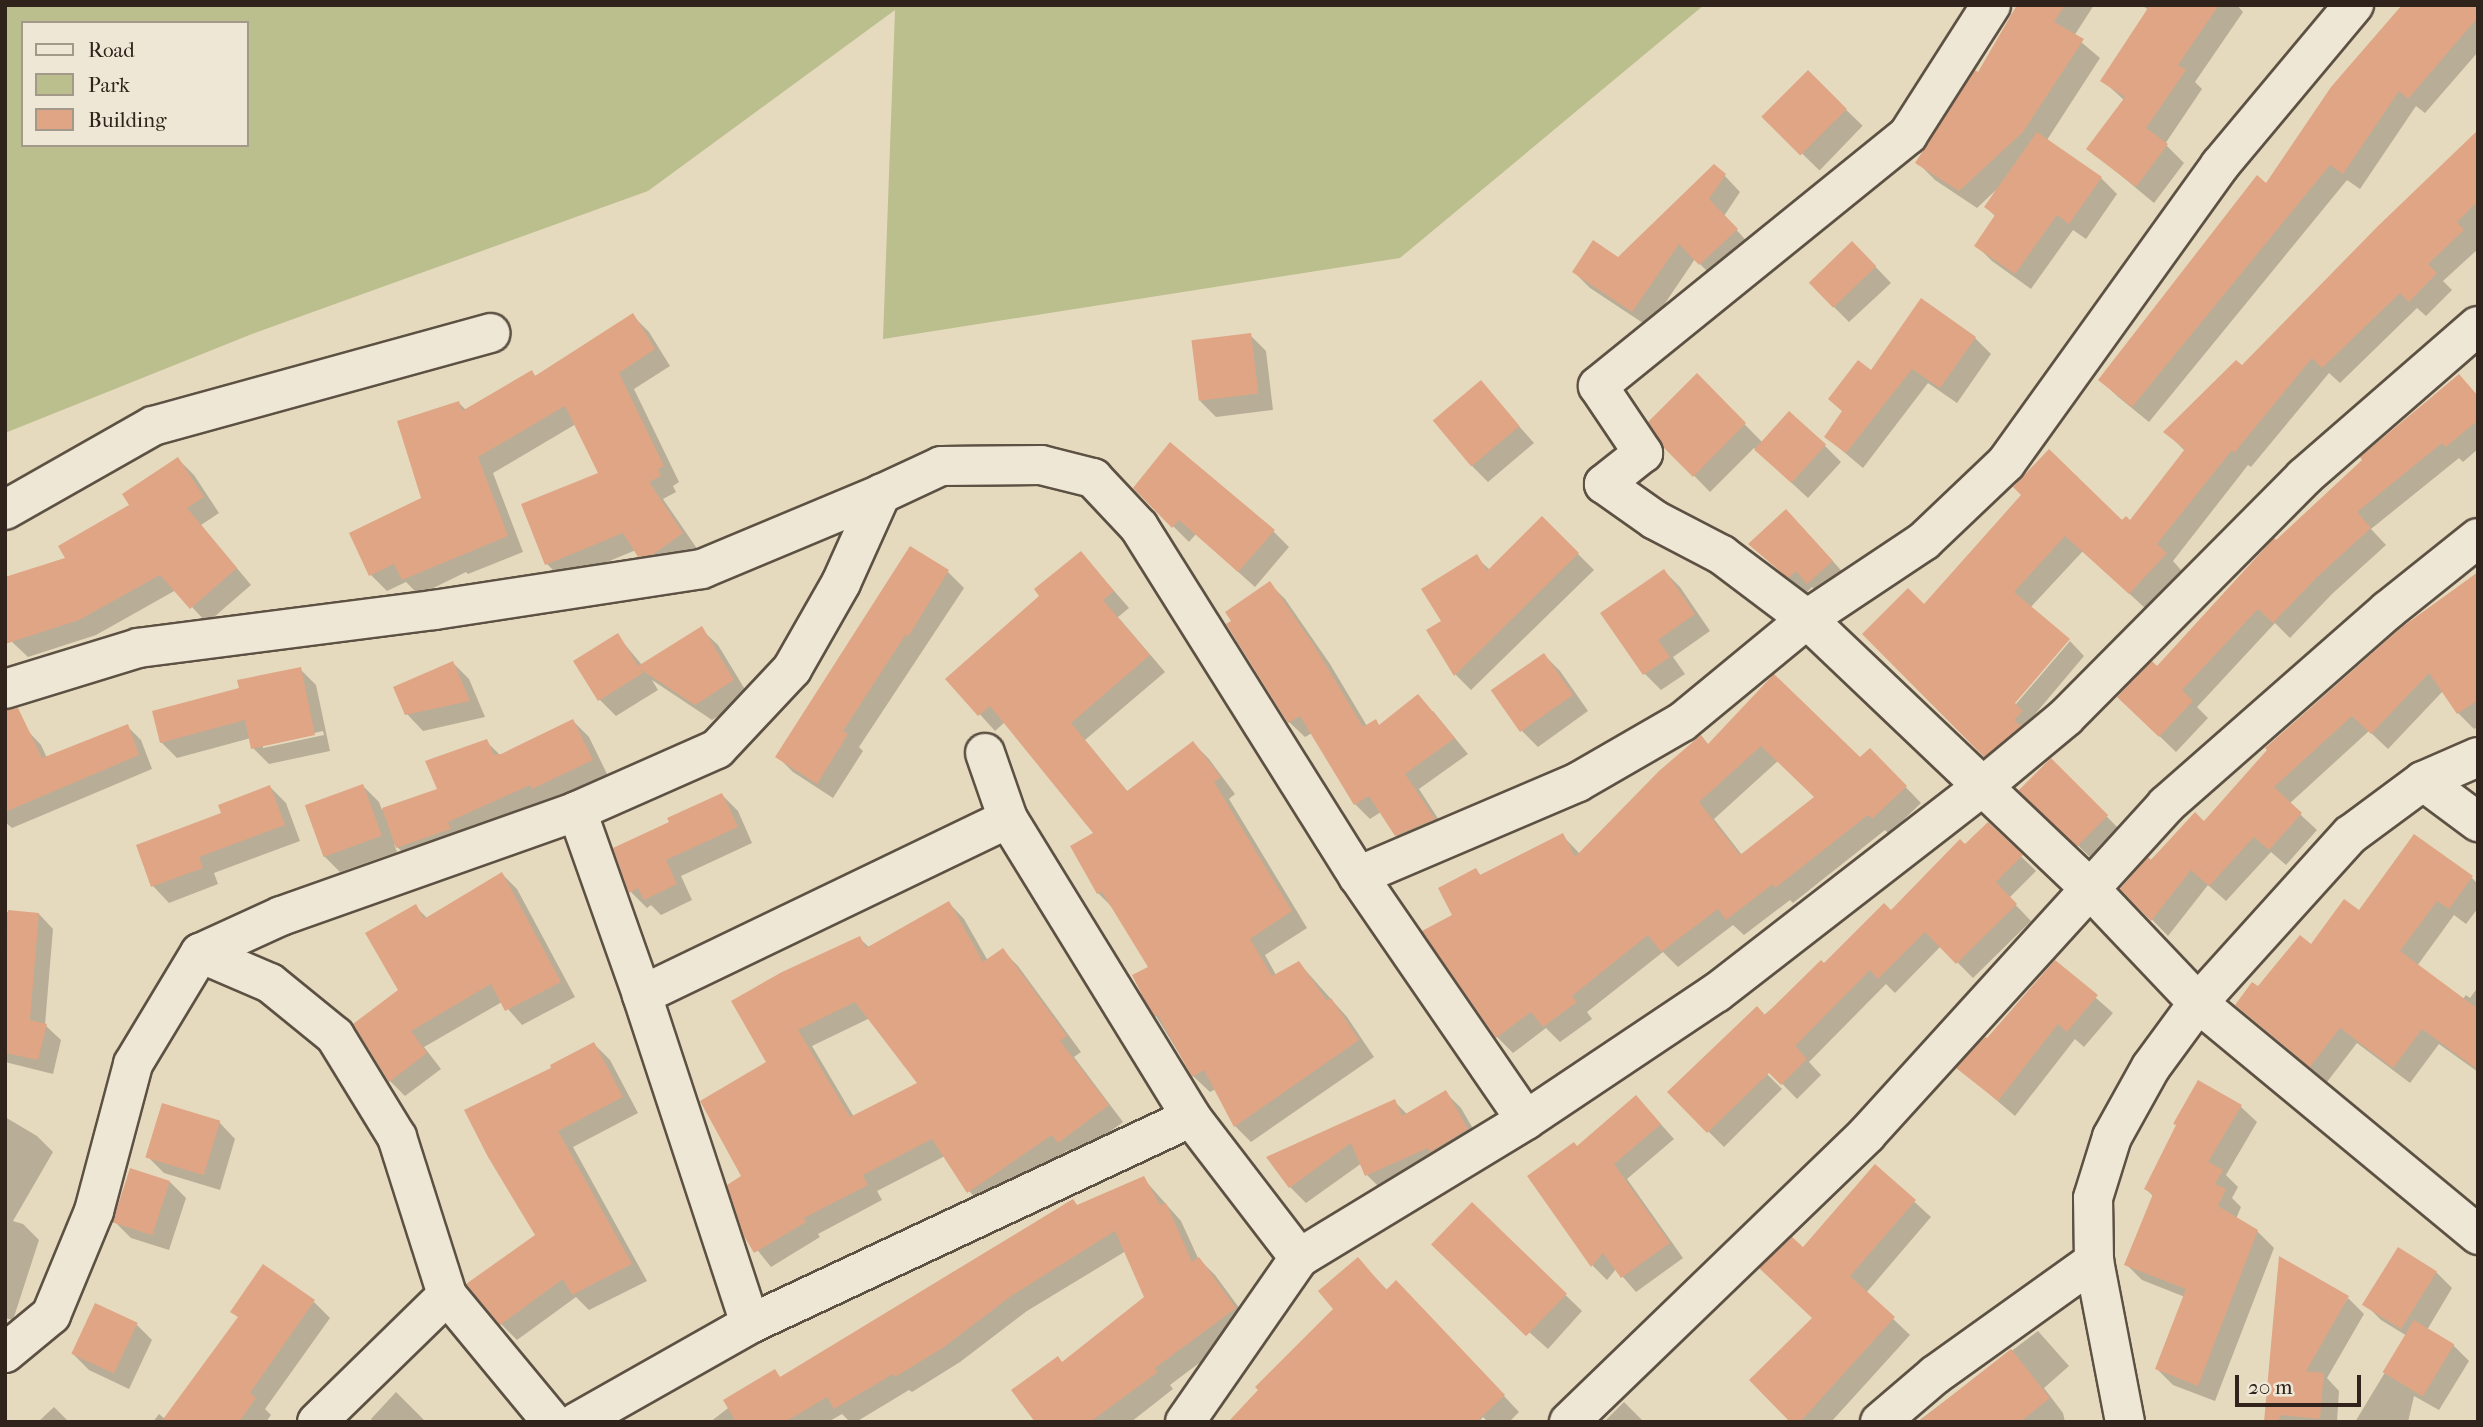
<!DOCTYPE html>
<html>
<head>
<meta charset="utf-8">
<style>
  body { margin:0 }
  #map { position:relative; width:2483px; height:1427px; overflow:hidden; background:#e6dabe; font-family:"IM FELL French Canon",serif }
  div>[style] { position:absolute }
  .green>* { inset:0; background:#bbbe8d }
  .shadow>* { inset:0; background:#0003; transform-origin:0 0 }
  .building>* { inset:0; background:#dfa585; transform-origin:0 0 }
  .roads { filter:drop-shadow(2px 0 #5d5144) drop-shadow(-2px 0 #5d5144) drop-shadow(0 2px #5d5144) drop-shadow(0 -2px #5d5144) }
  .street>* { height:38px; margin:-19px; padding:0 19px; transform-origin:19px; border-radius:19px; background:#efe7d5 }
  .secondary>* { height:38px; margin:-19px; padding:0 19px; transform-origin:19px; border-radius:19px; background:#efe7d5 }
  span { translate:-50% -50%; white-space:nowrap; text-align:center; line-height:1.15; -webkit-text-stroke:6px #efe7d5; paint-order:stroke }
  .frame { position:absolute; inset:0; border:7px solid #2f231c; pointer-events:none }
  .legend { position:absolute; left:21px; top:21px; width:228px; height:126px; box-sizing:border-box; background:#efe7d5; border:2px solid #a2998b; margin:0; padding:9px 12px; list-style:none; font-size:21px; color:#2f231c }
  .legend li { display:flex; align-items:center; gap:14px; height:35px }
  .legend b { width:35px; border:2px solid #a2998b }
  .scale { position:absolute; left:2235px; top:1375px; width:126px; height:32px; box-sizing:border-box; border:4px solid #2f231c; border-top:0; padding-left:9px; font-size:21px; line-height:24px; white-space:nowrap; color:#2f231c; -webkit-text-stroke:5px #efe7d5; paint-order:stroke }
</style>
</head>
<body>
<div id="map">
  <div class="green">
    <div style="clip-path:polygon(evenodd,5px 5px,1704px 5px,1400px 258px,883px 339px,895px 10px,648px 191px,252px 334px,5px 433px,5px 5px,23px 23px,247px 23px,247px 145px,23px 145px,23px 23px)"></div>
  </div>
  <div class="shadow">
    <div style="clip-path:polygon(2019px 5px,2094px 5px,2074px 36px,2100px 58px,2047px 140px,2101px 178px,2117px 194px,2086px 239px,2073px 230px,2031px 289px,1992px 261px,1976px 245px,1996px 217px,1986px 207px,1996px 190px,1977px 208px,1935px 180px,1918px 163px,1979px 75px)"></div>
    <div style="clip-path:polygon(2141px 5px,2237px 5px,2243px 12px,2195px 82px,2202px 89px,2165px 144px,2184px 163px,2154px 203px,2089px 149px,2125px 101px,2102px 80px,2149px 10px)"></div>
    <div style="clip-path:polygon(2478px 5px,2478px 52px,2425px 113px,2416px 106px,2360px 189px,2347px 180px,2149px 422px,2117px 396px,2101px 380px,2267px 185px)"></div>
    <div style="left:1808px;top:73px;width:76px;height:62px;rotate:44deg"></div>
    <div style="clip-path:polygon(2478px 132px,2478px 249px,2443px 281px,2452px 290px,2426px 316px,2417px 308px,2340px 383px,2329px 373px,2251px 467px,2248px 465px,2173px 561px,2181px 570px,2146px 609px,2083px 551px,2030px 608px,2008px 708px,2011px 710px,2070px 641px,2084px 656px,2030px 720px,2038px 728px,2001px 772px,1864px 634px,1924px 606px,2023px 495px,2131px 522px,2185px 451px,2166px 432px,2242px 368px)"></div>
    <div style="clip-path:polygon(1724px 175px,1740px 192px,1724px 216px,1752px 247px,1716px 280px,1695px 259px,1649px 327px,1590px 288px,1574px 272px,1618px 260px)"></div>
    <div style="clip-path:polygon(1868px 259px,1891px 283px,1849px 322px,1833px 306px)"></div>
    <div style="clip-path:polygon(633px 316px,649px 332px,670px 366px,634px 389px,679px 482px,673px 486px,676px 492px,663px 499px,698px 550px,668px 570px,656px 572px,636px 550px,563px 580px,547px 564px,601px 474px,576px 424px,493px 473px,523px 552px,468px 574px,466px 572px,419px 595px,406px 582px,387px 591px,371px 575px,423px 499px,459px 403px,466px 410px,531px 372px,537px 377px)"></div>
    <div style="clip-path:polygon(1250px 335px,1266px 351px,1273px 410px,1216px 417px,1200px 401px)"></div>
    <div style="clip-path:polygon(1975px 338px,1991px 354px,1957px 403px,1928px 383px,1863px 468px,1826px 437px,1843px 412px,1830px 399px,1871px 372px)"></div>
    <div style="clip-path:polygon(1697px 376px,1763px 443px,1825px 446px,1841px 462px,1808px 498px,1754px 448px,1710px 492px,1665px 446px)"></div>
    <div style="clip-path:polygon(2459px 376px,2478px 396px,2478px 449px,2463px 462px,2459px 458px,2371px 529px,2386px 545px,2332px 594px,2290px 638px,2275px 623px,2197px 707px,2208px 718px,2176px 752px,2119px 697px,2157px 668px,2276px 542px)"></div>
    <div style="clip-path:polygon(1481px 383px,1534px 443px,1488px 482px,1472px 466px)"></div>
    <div style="clip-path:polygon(178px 459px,194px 475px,219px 513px,201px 525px,251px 585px,207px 623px,176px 590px,96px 635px,28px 657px,11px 641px,67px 560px,131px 506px)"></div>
    <div style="clip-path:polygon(1135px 488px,1273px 531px,1289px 547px,1255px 587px,1196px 534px,1189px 542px)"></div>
    <div style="clip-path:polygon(1542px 518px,1594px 570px,1471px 690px,1456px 675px,1428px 631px,1443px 621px,1476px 557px,1490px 570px)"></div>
    <div style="clip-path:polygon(1802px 527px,1848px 578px,1824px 599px,1812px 587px,1806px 593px,1750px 544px)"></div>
    <div style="clip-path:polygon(911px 549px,948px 572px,964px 588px,859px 747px,863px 751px,833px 798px,793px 772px,777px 756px)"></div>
    <div style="clip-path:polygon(1081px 553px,1129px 608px,1118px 617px,1165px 672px,1085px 740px,1128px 792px,1193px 743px,1209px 759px,1235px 794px,1229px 799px,1307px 928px,1265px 955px,1276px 975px,1299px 963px,1347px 1017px,1374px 1057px,1251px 1142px,1235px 1126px,1216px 1089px,1210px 1092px,1193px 1076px,1156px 1016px,1150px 968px,1115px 910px,1098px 893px,1096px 834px,1005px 722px,995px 731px,948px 679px,1042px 596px)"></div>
    <div style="clip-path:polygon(1664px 571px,1680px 587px,1710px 631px,1673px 657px,1685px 674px,1661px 690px,1645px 674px,1603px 614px)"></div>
    <div style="clip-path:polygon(1270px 584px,1285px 599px,1330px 664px,1367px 726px,1375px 721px,1380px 726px,1433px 711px,1468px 754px,1419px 789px,1448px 834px,1412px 851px,1396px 835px,1381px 812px,1370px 819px,1355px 804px,1312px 733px,1305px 737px,1289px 722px,1228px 625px)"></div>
    <div style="clip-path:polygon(2424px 612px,2478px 682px,2478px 727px,2474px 729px,2458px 713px,2443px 691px,2388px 749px,2369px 731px,2289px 804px,2317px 830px,2286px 865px,2271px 852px,2226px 901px,2208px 885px,2168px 936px,2122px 889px,2195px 815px,2204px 823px)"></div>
    <div style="clip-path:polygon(701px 629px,718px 645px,749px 696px,712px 720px,652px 680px,658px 690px,616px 716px,600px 700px,575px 661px,617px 635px,642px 665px)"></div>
    <div style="clip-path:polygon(1544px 655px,1560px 671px,1588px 711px,1538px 747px,1522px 731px)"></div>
    <div style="clip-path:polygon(453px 663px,469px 679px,485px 717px,423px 731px,407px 714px)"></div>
    <div style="clip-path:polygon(evenodd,300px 669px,316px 685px,330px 751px,269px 764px,253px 748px,251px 738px,177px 758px,161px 742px,241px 689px,300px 669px,323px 731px,324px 735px,263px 748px,263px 745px,323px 731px)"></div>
    <div style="clip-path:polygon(evenodd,1774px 677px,1860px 760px,1870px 750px,1921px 803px,1889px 834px,1885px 830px,1793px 903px,1790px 900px,1744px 935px,1733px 925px,1678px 967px,1663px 952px,1587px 1012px,1592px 1019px,1560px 1042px,1546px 1028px,1513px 1053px,1497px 1037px,1454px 915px,1475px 870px,1482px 876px,1562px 835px,1580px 854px,1709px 746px,1774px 677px,1779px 760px,1816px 797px,1742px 855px,1714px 819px,1779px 760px)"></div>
    <div style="clip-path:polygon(573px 721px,589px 737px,608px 776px,549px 805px,546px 801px,463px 838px,414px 863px,394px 844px,397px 852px,340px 872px,324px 856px,363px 786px,379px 802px,382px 810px,439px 790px,486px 741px,501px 756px)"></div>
    <div style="clip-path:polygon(127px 726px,141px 740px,152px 769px,12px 828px,5px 822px,5px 742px,28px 731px,41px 745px,47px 758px)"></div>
    <div style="clip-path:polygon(2051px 760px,2123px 833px,2094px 861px,2034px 803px)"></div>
    <div style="clip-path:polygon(270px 787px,286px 803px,300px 841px,214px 873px,218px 884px,169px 903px,153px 886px,138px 846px,224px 814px)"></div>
    <div style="clip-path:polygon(722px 795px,738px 811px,752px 843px,681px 876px,692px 900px,661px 915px,651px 905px,647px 908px,631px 892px,671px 823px)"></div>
    <div style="clip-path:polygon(1988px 824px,2036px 871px,2009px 898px,2031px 921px,1973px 978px,1941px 946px,1895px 993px,1886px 984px,1809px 1062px,1821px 1075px,1797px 1099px,1764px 1065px,1761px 1068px,1782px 1089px,1724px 1147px,1669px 1092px,1891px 912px)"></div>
    <div style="clip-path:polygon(502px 874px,517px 889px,575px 997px,522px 1025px,502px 1002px,424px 1047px,441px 1069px,405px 1096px,390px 1081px,415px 906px,428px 919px)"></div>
    <div style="clip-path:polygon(2472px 878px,2478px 884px,2478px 908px,2466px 924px,2454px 915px,2417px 966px,2462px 1000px,2466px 995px,2470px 998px,2478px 987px,2478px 1072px,2439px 1044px,2410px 1083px,2357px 1043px,2327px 1082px,2237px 1005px,2359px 912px)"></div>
    <div style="clip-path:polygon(evenodd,949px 903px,964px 919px,988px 961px,1002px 950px,1018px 966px,1081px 1052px,1074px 1057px,1123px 1122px,1075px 1158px,1068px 1150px,984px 1207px,969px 1191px,945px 1156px,877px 1191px,882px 1200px,818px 1234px,820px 1237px,771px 1267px,746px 1236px,744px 1177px,769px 1062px,859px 938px,870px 948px,949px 903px,870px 1018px,919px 1083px,854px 1117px,812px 1046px,870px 1018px)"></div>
    <div style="clip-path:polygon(5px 912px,39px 914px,53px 929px,45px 1025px,61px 1040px,53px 1074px,5px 1062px,5px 993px,11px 971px,5px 973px)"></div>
    <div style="clip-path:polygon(2055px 962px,2113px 1013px,2084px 1047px,2075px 1039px,2015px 1116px,1959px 1068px,1988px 1041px)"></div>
    <div style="clip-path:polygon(594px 1044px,610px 1060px,638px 1113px,573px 1147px,647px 1281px,589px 1310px,576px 1297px,517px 1340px,501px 1324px,537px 1236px,553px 1068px)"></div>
    <div style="clip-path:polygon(1445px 1092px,1461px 1108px,1483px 1146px,1383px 1191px,1367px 1175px,1362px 1163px,1306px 1203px,1290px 1187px,1395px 1102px,1408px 1115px)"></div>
    <div style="clip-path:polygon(2240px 1106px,2257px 1122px,2226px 1175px,2238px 1187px,2232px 1198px,2241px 1207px,2236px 1219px,2257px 1231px,2274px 1248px,2215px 1401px,2173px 1385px,2157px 1369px,2185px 1297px,2142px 1280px,2126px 1264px,2153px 1196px,2146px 1189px)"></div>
    <div style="clip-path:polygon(1650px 1112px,1674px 1139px,1627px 1179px,1683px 1258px,1636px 1292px,1616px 1269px,1607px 1280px,1593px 1266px,1529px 1176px)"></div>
    <div style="clip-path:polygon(5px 1117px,37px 1136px,53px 1152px,13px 1221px,23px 1224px,39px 1240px,13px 1320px,5px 1318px)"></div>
    <div style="clip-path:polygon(219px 1122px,235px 1139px,220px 1190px,164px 1173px,148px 1157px)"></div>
    <div style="clip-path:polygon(1875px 1166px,1931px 1217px,1866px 1293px,1910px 1335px,1831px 1422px,1793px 1422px,1814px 1318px,1803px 1249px)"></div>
    <div style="clip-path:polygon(1143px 1178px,1181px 1221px,1198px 1258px,1215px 1275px,1251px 1324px,1170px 1385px,1173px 1389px,1131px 1422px,1037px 1422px,1063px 1364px,1147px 1297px,1126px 1251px,1027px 1311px,960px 1362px,912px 1392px,909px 1390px,856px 1422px,850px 1422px,842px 1414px,828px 1422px,710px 1422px,775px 1372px,781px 1378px,1073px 1201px,1079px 1207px)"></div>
    <div style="clip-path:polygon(170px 1182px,186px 1198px,169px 1250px,131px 1238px,115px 1222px)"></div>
    <div style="clip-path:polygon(1472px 1204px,1582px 1311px,1548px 1349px,1449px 1260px)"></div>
    <div style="clip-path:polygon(1358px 1259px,1388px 1291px,1412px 1298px,1519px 1412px,1509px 1422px,1488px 1422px,1483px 1417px,1479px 1422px,1230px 1422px,1336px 1310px)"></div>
    <div style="clip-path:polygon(2436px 1272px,2452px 1288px,2427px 1330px,2453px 1345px,2469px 1361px,2439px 1410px,2414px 1396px,2408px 1422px,2355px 1422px,2407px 1336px,2381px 1320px,2365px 1304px)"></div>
    <div style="clip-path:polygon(2348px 1298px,2364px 1314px,2327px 1378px,2339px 1391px,2337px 1422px,2266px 1422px)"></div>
    <div style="clip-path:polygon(314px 1302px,330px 1318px,265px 1409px,271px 1415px,266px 1422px,153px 1422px,159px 1414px,165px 1419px)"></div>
    <div style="clip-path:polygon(136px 1324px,152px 1340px,129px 1389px,89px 1370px,73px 1354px)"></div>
    <div style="clip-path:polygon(2038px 1331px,2069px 1366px,2044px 1388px,2063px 1413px,2065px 1422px,1917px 1422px)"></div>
    <div style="clip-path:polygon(396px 1392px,426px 1422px,373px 1422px,371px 1419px)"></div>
    <div style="clip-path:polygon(1624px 1402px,1644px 1422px,1604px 1422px)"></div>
    <div style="clip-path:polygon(54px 1407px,69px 1422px,38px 1422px)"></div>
  </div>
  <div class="building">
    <div style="clip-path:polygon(2017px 5px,2065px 5px,2054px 22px,2084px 39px,2023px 132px,1959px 191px,1915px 163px,1975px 70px,1978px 72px)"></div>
    <div style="clip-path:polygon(2150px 5px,2219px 5px,2178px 65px,2186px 70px,2146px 128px,2168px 144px,2136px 187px,2086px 149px,2125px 97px,2100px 81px)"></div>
    <div style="clip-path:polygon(2402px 5px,2478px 5px,2478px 17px,2408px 99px,2399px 91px,2343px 174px,2330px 165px,2132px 407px,2098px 380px,2257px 175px,2266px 183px,2331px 87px)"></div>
    <div style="left:1808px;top:70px;width:55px;height:66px;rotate:45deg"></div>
    <div style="clip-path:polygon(2478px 130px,2478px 201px,2457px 222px,2464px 230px,2428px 264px,2437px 273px,2409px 302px,2400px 293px,2322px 368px,2312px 358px,2234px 453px,2232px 450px,2157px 544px,2167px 553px,2129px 594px,2065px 536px,2014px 592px,2070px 639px,2015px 703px,2023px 711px,2014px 720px,2021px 726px,1984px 757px,1862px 634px,1908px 588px,1924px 604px,2021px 495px,2013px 487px,2049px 449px,2122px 520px,2126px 516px,2130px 520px,2185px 449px,2163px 432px,2236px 360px,2242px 365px,2378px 226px)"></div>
    <div style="clip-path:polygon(2037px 132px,2102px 177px,2069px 224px,2057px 215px,2015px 274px,1974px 246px,1995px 215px,1984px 207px)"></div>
    <div style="clip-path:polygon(1714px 164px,1726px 174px,1709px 199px,1738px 229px,1699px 265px,1679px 244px,1632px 312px,1572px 272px,1593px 240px,1618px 257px)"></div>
    <div style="left:1852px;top:241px;width:35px;height:60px;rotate:46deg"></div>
    <div style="clip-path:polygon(1921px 298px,1976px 337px,1940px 388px,1912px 369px,1846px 453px,1824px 437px,1842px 411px,1828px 399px,1858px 360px,1871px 370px)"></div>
    <div style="clip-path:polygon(633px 313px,655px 349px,619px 373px,664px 466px,658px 469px,661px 476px,649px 482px,683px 533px,652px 555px,638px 557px,623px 533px,545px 565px,521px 504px,598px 473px,565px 406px,478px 457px,508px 536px,402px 580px,394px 564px,369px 576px,349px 533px,421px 498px,397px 421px,459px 401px,462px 411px,532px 370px,535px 376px)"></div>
    <div style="left:1251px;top:333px;width:61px;height:60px;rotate:83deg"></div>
    <div style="clip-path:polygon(1697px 373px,1746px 423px,1693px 477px,1663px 447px,1648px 422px)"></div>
    <div style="clip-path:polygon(2459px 374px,2478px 396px,2478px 420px,2446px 447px,2442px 443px,2357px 512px,2371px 528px,2316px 578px,2273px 623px,2258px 609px,2182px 690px,2193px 701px,2159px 737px,2117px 697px,2152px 661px,2157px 666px,2274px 538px,2276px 540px,2362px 460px,2360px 457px)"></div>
    <div style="left:1481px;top:380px;width:60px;height:63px;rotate:50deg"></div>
    <div style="left:1789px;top:411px;width:50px;height:52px;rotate:42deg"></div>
    <div style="clip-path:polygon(1170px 442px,1275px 530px,1238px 572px,1179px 520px,1172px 528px,1133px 488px)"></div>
    <div style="clip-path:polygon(178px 457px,204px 497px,187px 508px,237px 568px,190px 609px,160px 575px,79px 620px,5px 644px,5px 577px,65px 558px,58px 546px,129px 505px,122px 494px)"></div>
    <div style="clip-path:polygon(1786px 509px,1833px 561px,1807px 584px,1796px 571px,1788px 578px,1748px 544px)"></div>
    <div style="clip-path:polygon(1542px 516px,1579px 553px,1454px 676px,1426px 630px,1441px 621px,1421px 589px,1477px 554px,1487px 571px)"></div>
    <div style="clip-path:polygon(910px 546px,949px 570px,908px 637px,906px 634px,843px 731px,848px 734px,817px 784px,775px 757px)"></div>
    <div style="clip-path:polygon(1081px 551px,1114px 591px,1103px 600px,1150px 655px,1071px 723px,1127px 791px,1193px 741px,1221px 777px,1214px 782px,1292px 911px,1250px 939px,1272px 976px,1299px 961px,1327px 1001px,1331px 998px,1359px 1040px,1234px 1127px,1204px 1070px,1192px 1077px,1158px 1015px,1155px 1017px,1143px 997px,1132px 975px,1148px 967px,1102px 892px,1097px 894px,1070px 846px,1093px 833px,990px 706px,978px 716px,945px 679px,1039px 596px,1034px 589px)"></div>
    <div style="clip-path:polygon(1664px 569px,1695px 614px,1658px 640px,1670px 657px,1643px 675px,1600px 613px)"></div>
    <div style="clip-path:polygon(2478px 572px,2478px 700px,2457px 714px,2429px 673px,2371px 734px,2352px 716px,2274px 787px,2302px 813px,2269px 850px,2254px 837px,2209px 886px,2191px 870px,2151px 921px,2120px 889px,2148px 857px,2151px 860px,2195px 812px,2204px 821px,2267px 750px,2265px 748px,2402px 627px)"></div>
    <div style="clip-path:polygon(1270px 581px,1315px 647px,1363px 727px,1376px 719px,1379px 725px,1418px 694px,1455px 738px,1405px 774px,1435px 819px,1395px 836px,1369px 796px,1354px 805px,1300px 716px,1288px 723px,1226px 624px,1231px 621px,1225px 612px)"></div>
    <div style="clip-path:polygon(702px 626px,734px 680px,695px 705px,640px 669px,643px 673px,598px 701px,573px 661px,618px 633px,638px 666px)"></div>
    <div style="left:1544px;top:653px;width:51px;height:65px;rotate:55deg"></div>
    <div style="clip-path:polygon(453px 661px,470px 701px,405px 715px,393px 687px)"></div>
    <div style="clip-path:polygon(301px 667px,315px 735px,251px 749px,245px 720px,160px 743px,152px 711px,239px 688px,237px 680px)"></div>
    <div style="clip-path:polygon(evenodd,1774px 674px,1860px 757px,1870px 748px,1907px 786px,1872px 819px,1868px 815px,1775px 888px,1773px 884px,1726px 920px,1718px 909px,1661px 952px,1648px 935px,1572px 996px,1577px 1002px,1543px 1027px,1531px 1012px,1496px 1038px,1422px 931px,1452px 915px,1438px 888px,1476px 868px,1480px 875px,1563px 833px,1575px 857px,1659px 771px,1701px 735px,1708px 744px,1774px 674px,1761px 746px,1814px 797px,1740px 855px,1699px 802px,1761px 746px)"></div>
    <div style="clip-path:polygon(18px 708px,42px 758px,128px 724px,139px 755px,5px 812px,5px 710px)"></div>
    <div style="clip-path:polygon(573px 719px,593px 760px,532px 789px,530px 785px,448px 822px,451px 829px,396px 848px,382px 808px,437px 789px,425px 761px,487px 739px,494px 755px,501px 754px)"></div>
    <div style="left:2051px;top:758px;width:81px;height:46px;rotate:45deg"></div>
    <div style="left:363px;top:784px;width:55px;height:62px;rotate:70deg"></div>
    <div style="clip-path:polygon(270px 785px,285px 825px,199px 857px,203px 868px,151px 887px,136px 845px,221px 813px,218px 805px)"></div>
    <div style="clip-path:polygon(722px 793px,738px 827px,666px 860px,677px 884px,644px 900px,638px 888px,629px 893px,613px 848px,669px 822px,667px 818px)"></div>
    <div style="clip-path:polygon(1988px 822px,2023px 855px,1996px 882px,2017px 904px,1956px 964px,1925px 932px,1878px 979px,1870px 970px,1795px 1046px,1807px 1059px,1781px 1085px,1769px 1073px,1707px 1133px,1667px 1092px,1757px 1006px,1765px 1015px,1821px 960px,1824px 963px,1884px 903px,1891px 910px,1960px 839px,1965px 844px)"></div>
    <div style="clip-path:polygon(2414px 834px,2473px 876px,2449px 909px,2437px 901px,2400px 951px,2478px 1009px,2478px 1070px,2422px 1029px,2393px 1068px,2340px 1028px,2310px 1067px,2235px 1005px,2252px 982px,2258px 986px,2300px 935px,2311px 944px,2344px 899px,2359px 910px)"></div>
    <div style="clip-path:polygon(502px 872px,561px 982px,505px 1011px,491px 984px,411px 1031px,427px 1053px,389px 1082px,353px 1024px,398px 990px,365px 933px,416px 904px,424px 919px)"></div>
    <div style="clip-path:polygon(evenodd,949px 901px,983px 962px,1003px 948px,1067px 1036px,1060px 1041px,1109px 1105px,1058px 1143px,1052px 1135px,967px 1193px,932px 1139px,863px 1175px,868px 1185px,804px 1218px,806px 1222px,754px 1253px,744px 1236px,727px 1185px,741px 1176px,700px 1101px,766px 1062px,731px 1001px,782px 972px,860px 936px,866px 948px,949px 901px,855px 1002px,917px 1083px,850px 1117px,798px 1030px,855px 1002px)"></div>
    <div style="clip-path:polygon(8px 910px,39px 913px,30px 1020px,47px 1024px,38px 1060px,5px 1053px)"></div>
    <div style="clip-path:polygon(2055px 960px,2098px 995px,2067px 1032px,2058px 1024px,1998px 1101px,1956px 1068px,1985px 1037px,1987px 1038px)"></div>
    <div style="clip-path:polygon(594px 1042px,623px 1097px,558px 1131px,632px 1264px,572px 1295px,563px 1279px,500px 1325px,466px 1284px,535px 1235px,488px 1157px,464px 1110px,551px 1068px,550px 1065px)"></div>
    <div style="clip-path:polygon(2198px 1080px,2242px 1105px,2208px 1162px,2223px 1170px,2215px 1184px,2226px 1189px,2218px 1206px,2258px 1230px,2198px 1386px,2155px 1369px,2186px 1289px,2124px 1265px,2153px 1194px,2144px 1189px,2176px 1125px,2173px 1124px)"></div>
    <div style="clip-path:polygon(1446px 1090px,1468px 1129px,1430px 1152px,1428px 1148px,1365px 1176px,1351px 1143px,1289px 1188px,1266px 1157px,1395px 1099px,1402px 1116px)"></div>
    <div style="clip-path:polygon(1636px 1095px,1661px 1124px,1614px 1164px,1670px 1243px,1621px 1278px,1603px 1253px,1591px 1267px,1527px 1176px,1574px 1142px,1577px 1146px)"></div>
    <div style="left:162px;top:1103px;width:61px;height:57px;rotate:17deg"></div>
    <div style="clip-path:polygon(1875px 1164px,1916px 1200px,1850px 1276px,1895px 1317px,1800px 1422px,1790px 1422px,1749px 1380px,1812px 1318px,1759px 1268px,1792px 1237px,1803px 1247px)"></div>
    <div style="left:130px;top:1168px;width:42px;height:57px;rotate:18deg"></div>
    <div style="clip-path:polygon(1144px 1176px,1160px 1205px,1166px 1203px,1192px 1262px,1199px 1257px,1236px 1308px,1155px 1368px,1158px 1372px,1090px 1422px,1035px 1422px,1011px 1390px,1058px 1356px,1062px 1362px,1144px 1297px,1115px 1231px,1011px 1296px,944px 1347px,895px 1377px,893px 1374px,834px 1409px,827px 1397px,785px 1422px,736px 1422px,723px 1400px,775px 1369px,780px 1377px,1073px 1199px,1077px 1205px)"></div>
    <div style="left:1472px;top:1202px;width:132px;height:59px;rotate:44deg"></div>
    <div style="left:2398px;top:1247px;width:46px;height:68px;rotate:32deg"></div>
    <div style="clip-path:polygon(2279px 1256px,2349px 1296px,2306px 1371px,2324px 1373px,2320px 1419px,2281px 1415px,2277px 1422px,2264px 1422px)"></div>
    <div style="clip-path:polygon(1358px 1257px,1386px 1290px,1396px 1280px,1505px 1395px,1476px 1422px,1228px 1422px,1258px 1390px,1255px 1387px,1333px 1309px,1318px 1291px)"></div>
    <div style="clip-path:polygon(263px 1264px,315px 1300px,250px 1393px,256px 1398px,239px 1422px,161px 1422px,238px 1317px,230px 1312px)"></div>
    <div style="left:95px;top:1303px;width:47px;height:56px;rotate:25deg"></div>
    <div style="left:2414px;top:1320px;width:47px;height:61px;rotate:31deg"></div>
    <div style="clip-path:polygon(2011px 1349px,2050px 1398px,2020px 1422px,1918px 1422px)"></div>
  </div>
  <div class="roads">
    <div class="street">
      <div style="left:1991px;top:5px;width:154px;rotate:122.6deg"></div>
      <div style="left:1908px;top:135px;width:399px;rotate:141deg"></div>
      <div style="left:1598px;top:386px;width:81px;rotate:56.1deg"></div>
      <div style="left:1643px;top:453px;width:50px;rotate:141.5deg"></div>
      <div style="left:1604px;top:484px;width:62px;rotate:35.2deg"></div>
      <div style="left:1655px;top:520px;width:76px;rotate:27.6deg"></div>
      <div style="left:1722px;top:555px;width:106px;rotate:37deg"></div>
      <div style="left:1807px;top:619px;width:390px;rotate:43.6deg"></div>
      <div style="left:2089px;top:888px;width:158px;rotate:46.5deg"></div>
      <div style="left:2198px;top:1003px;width:364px;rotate:39.6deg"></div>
      <div style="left:5px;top:510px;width:170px;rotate:-29.6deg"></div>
      <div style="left:153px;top:426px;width:350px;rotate:-15.4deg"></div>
      <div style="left:5px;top:689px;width:139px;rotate:-17.1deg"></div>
      <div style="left:138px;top:648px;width:298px;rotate:-7.3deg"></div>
      <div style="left:434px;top:610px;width:271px;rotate:-8.7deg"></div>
      <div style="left:702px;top:569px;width:194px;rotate:-22.7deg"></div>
      <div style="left:985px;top:753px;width:70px;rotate:70.8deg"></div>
      <div style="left:1008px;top:819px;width:350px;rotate:58.4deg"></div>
      <div style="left:1191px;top:1117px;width:178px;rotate:52.5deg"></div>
      <div style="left:2423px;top:781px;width:69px;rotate:36.7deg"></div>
      <div style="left:577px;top:811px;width:195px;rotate:70.5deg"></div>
      <div style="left:642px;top:995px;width:346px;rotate:71.8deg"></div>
      <div style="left:1358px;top:876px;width:239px;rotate:-23.1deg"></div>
      <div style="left:1578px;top:782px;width:120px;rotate:-30deg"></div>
      <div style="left:1682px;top:722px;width:162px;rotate:-39.5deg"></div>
      <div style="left:1807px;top:619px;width:141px;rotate:-33.7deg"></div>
      <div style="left:1924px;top:541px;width:113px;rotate:-43.6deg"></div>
      <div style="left:2006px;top:463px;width:367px;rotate:-54.3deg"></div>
      <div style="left:2220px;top:165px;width:209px;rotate:-50.1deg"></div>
      <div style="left:200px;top:953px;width:76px;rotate:23.2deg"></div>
      <div style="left:270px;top:983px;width:84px;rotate:39.2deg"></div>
      <div style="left:335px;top:1036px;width:119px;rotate:58.5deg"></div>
      <div style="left:397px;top:1137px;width:166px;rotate:72.4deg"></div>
      <div style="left:447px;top:1295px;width:165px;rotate:50.4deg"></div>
      <div style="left:642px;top:995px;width:406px;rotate:-25.7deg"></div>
      <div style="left:5px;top:1353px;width:60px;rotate:-39.6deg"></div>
      <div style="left:51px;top:1315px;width:113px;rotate:-67.5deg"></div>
      <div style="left:94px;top:1211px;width:152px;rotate:-75.1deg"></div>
      <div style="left:133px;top:1064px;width:130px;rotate:-58.9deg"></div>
      <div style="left:200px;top:953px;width:89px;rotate:-24.6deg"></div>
      <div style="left:281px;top:916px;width:314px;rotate:-19.5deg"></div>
      <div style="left:577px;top:811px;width:153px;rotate:-23.9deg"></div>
      <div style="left:717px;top:749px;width:110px;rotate:-46.8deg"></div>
      <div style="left:792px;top:669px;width:99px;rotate:-60.3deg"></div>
      <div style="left:841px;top:583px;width:98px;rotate:-65.8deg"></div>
      <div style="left:881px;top:494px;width:66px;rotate:-25deg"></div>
      <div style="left:941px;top:466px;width:100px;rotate:-0.6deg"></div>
      <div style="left:1041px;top:465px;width:54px;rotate:14deg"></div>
      <div style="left:1093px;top:478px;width:67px;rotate:46.8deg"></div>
      <div style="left:1139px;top:527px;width:412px;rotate:57.9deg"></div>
      <div style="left:1358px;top:876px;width:296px;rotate:55.5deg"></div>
      <div style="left:317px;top:1422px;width:182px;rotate:-44.3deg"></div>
      <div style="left:577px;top:1422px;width:199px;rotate:-29.5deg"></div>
      <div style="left:750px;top:1324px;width:487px;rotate:-25.1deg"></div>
      <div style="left:1185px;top:1422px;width:200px;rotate:-55.2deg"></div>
      <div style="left:1299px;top:1258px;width:266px;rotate:-31.3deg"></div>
      <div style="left:1526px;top:1120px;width:229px;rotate:-33.8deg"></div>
      <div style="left:1716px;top:993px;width:336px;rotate:-37.8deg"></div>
      <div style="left:1982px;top:787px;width:109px;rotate:-39.8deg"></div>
      <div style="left:2066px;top:717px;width:338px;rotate:-45.2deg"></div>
      <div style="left:2304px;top:477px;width:230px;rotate:-41deg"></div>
      <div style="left:1569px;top:1422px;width:414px;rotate:-44deg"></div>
      <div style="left:1867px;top:1134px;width:445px;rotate:-47.7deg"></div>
      <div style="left:2166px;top:805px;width:295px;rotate:-41.3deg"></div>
      <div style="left:2388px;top:610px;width:115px;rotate:-38.7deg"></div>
      <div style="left:1880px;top:1422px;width:72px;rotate:-40.5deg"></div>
      <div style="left:1935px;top:1375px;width:196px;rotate:-35.6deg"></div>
    </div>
    <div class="secondary">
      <div style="left:2125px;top:1422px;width:164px;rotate:-100.9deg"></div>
      <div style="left:2094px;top:1261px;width:63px;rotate:-90.9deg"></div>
      <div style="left:2093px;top:1198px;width:64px;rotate:-72.7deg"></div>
      <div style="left:2112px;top:1137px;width:80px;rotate:-60.9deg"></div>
      <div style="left:2151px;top:1067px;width:79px;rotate:-53.7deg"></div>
      <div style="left:2198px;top:1003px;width:227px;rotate:-47.9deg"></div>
      <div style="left:2350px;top:835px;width:91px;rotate:-36.5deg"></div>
      <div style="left:2423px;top:781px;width:60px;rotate:-23.6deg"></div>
    </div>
  </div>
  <div class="frame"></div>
  <ul class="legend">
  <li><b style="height:9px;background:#efe7d5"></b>Road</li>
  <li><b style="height:19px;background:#bbbe8d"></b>Park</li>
  <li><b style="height:19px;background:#dfa585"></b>Building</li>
  </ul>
  <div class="scale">20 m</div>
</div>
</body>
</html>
